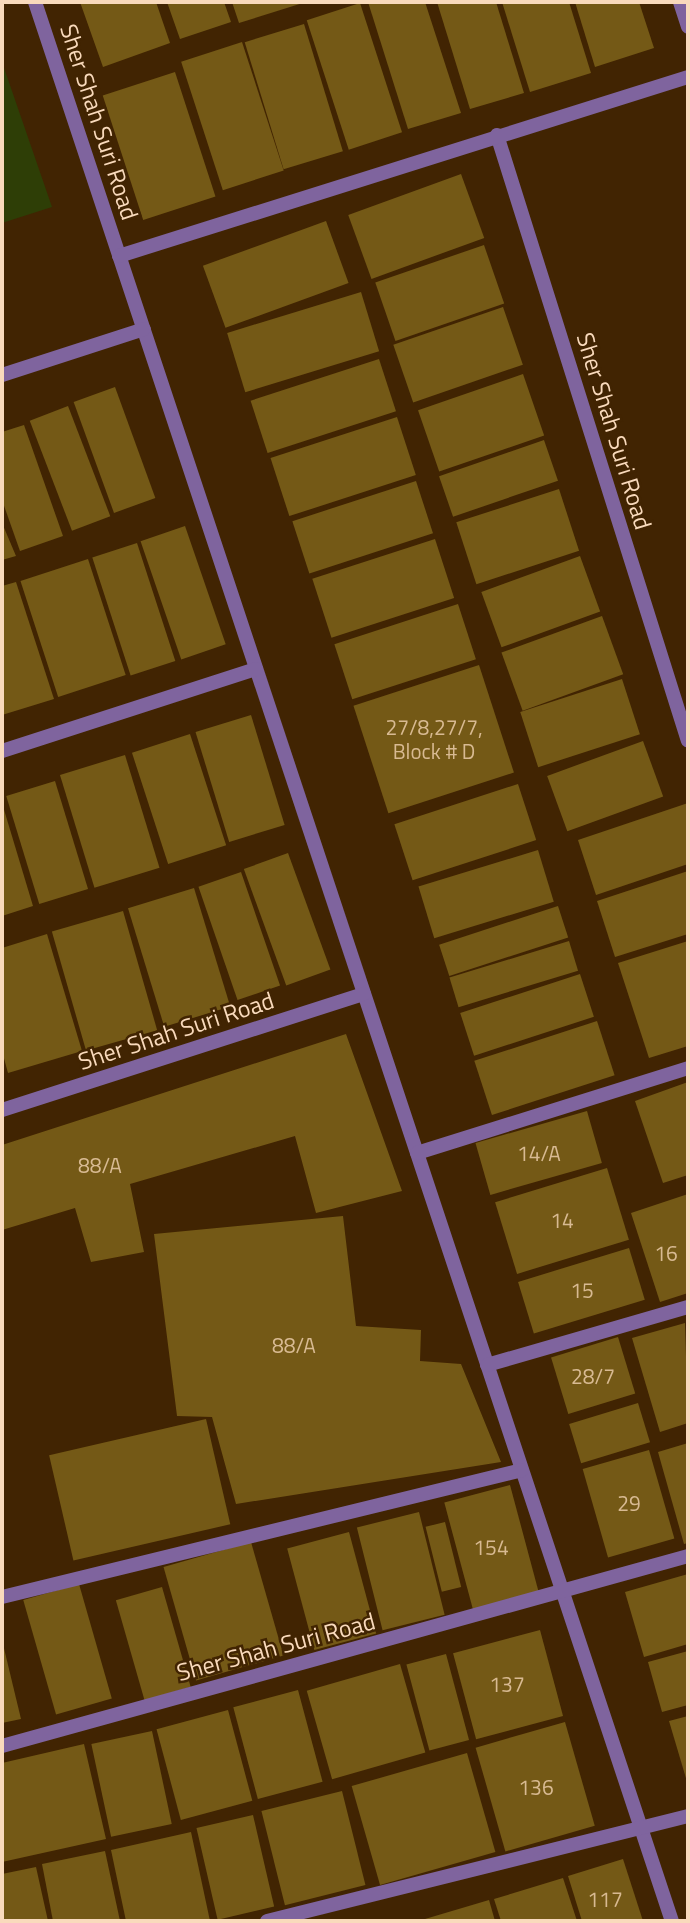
<!DOCTYPE html>
<html>
<head>
<meta charset="utf-8">
<style>
  body { margin:0 }
  #map { position:relative; width:690px; height:1923px; overflow:hidden; background:#412402; font-family:"Titillium Web",sans-serif }
  div>[style] { position:absolute }
  .green>* { inset:0; background:#2e3e06 }
  .building>* { inset:0; background:#745916; transform-origin:0 0 }
  .street>* { height:14px; margin:-7px; padding:0 7px; transform-origin:7px; border-radius:7px; background:#7f649e }
  span { translate:-50% -50%; white-space:nowrap; text-align:center; line-height:1.15; -webkit-text-stroke:5px #412402; paint-order:stroke }
  .number-label { font-size:21px; color:#d8ba92 }
  .number-label span { -webkit-text-stroke-width:0 }
  .street-label { font-size:24px; color:#f9dabc }
  .frame { position:absolute; inset:0; border:4px solid #f9dabc; pointer-events:none }
</style>
</head>
<body>
<div id="map">
  <div class="green">
    <div style="clip-path:polygon(2px 62px,52px 207px,2px 223px)"></div>
  </div>
  <div class="building">
    <div style="clip-path:polygon(80px 2px,156px 2px,170px 43px,103px 67px)"></div>
    <div style="clip-path:polygon(167px 2px,224px 2px,231px 22px,180px 39px)"></div>
    <div style="clip-path:polygon(232px 2px,306px 2px,239px 23px)"></div>
    <div style="clip-path:polygon(368px 2px,425px 2px,461px 113px,408px 129px)"></div>
    <div style="clip-path:polygon(437px 2px,496px 2px,524px 93px,470px 109px)"></div>
    <div style="clip-path:polygon(502px 2px,569px 2px,591px 73px,530px 92px)"></div>
    <div style="clip-path:polygon(575px 2px,639px 2px,654px 48px,595px 67px)"></div>
    <div style="left:360px;top:3px;width:136px;height:56px;rotate:72deg"></div>
    <div style="left:304px;top:24px;width:133px;height:62px;rotate:73deg"></div>
    <div style="left:242px;top:42px;width:135px;height:64px;rotate:72deg"></div>
    <div style="left:175px;top:72px;width:131px;height:76px;rotate:72deg"></div>
    <div style="left:461px;top:174px;width:68px;height:120px;rotate:70deg"></div>
    <div style="left:326px;top:221px;width:66px;height:131px;rotate:70deg"></div>
    <div style="left:484px;top:245px;width:62px;height:115px;rotate:71deg"></div>
    <div style="left:361px;top:292px;width:62px;height:140px;rotate:73deg"></div>
    <div style="left:503px;top:307px;width:61px;height:116px;rotate:71deg"></div>
    <div style="left:379px;top:359px;width:55px;height:135px;rotate:72deg"></div>
    <div style="left:523px;top:374px;width:65px;height:111px;rotate:71deg"></div>
    <div style="left:115px;top:387px;width:118px;height:44px;rotate:70deg"></div>
    <div style="left:68px;top:406px;width:118px;height:41px;rotate:69deg"></div>
    <div style="left:397px;top:417px;width:61px;height:133px;rotate:72deg"></div>
    <div style="clip-path:polygon(24px 425px,63px 536px,20px 551px,2px 500px,2px 432px)"></div>
    <div style="left:544px;top:440px;width:43px;height:111px;rotate:71deg"></div>
    <div style="left:416px;top:481px;width:55px;height:130px;rotate:72deg"></div>
    <div style="left:559px;top:489px;width:65px;height:108px;rotate:72deg"></div>
    <div style="clip-path:polygon(2px 523px,16px 556px,2px 560px)"></div>
    <div style="left:185px;top:526px;width:125px;height:47px;rotate:71deg"></div>
    <div style="left:435px;top:539px;width:62px;height:129px;rotate:72deg"></div>
    <div style="left:137px;top:543px;width:124px;height:47px;rotate:72deg"></div>
    <div style="left:580px;top:556px;width:59px;height:105px;rotate:70deg"></div>
    <div style="left:88px;top:559px;width:122px;height:71px;rotate:72deg"></div>
    <div style="clip-path:polygon(16px 582px,54px 699px,2px 715px,2px 586px)"></div>
    <div style="left:458px;top:604px;width:58px;height:130px;rotate:72deg"></div>
    <div style="left:602px;top:616px;width:62px;height:107px;rotate:70deg"></div>
    <div style="left:479px;top:665px;width:113px;height:132px;rotate:72deg"></div>
    <div style="left:622px;top:679px;width:58px;height:107px;rotate:72deg"></div>
    <div style="left:251px;top:715px;width:115px;height:58px;rotate:73deg"></div>
    <div style="left:190px;top:734px;width:117px;height:61px;rotate:72deg"></div>
    <div style="left:643px;top:741px;width:59px;height:102px;rotate:70deg"></div>
    <div style="left:125px;top:755px;width:118px;height:68px;rotate:73deg"></div>
    <div style="left:55px;top:781px;width:113px;height:51px;rotate:73deg"></div>
    <div style="left:518px;top:784px;width:59px;height:130px;rotate:72deg"></div>
    <div style="clip-path:polygon(2px 803px,33px 906px,2px 916px)"></div>
    <div style="clip-path:polygon(688px 803px,688px 864px,596px 895px,578px 840px)"></div>
    <div style="left:538px;top:850px;width:54px;height:125px;rotate:73deg"></div>
    <div style="left:288px;top:853px;width:124px;height:47px;rotate:70deg"></div>
    <div style="clip-path:polygon(688px 871px,688px 934px,615px 957px,597px 901px)"></div>
    <div style="left:241px;top:872px;width:120px;height:45px;rotate:71deg"></div>
    <div style="left:194px;top:888px;width:124px;height:69px;rotate:73deg"></div>
    <div style="left:558px;top:906px;width:33px;height:125px;rotate:72deg"></div>
    <div style="left:123px;top:911px;width:124px;height:74px;rotate:74deg"></div>
    <div style="clip-path:polygon(47px 934px,82px 1051px,8px 1073px,2px 1051px,2px 948px)"></div>
    <div style="left:569px;top:941px;width:31px;height:125px;rotate:73deg"></div>
    <div style="clip-path:polygon(688px 941px,688px 1046px,649px 1058px,618px 963px)"></div>
    <div style="left:580px;top:974px;width:45px;height:126px;rotate:72deg"></div>
    <div style="left:597px;top:1021px;width:57px;height:129px;rotate:72deg"></div>
    <div style="clip-path:polygon(346px 1034px,402px 1191px,316px 1213px,295px 1136px,130px 1184px,144px 1252px,91px 1262px,75px 1208px,2px 1230px,2px 1145px)"></div>
    <div style="clip-path:polygon(688px 1082px,688px 1175px,663px 1183px,635px 1101px)"></div>
    <div style="left:587px;top:1111px;width:54px;height:116px;rotate:74deg"></div>
    <div style="left:607px;top:1168px;width:75px;height:117px;rotate:73deg"></div>
    <div style="clip-path:polygon(688px 1194px,688px 1293px,660px 1302px,631px 1213px)"></div>
    <div style="clip-path:polygon(343px 1216px,356px 1326px,421px 1330px,420px 1361px,461px 1364px,501px 1462px,236px 1504px,212px 1417px,177px 1416px,154px 1234px)"></div>
    <div style="left:629px;top:1248px;width:54px;height:116px;rotate:73deg"></div>
    <div style="clip-path:polygon(685px 1323px,688px 1423px,660px 1432px,632px 1338px)"></div>
    <div style="left:618px;top:1337px;width:59px;height:70px;rotate:73deg"></div>
    <div style="left:638px;top:1403px;width:41px;height:72px;rotate:73deg"></div>
    <div style="left:206px;top:1419px;width:108px;height:161px;rotate:77deg"></div>
    <div style="clip-path:polygon(688px 1443px,688px 1543px,684px 1544px,658px 1452px)"></div>
    <div style="left:649px;top:1450px;width:92px;height:69px;rotate:74deg"></div>
    <div style="left:510px;top:1485px;width:111px;height:68px;rotate:75deg"></div>
    <div style="left:419px;top:1512px;width:106px;height:64px;rotate:76deg"></div>
    <div style="left:445px;top:1522px;width:67px;height:20px;rotate:76deg"></div>
    <div style="left:349px;top:1532px;width:105px;height:64px;rotate:75deg"></div>
    <div style="left:251px;top:1542px;width:118px;height:91px;rotate:74deg"></div>
    <div style="clip-path:polygon(688px 1574px,688px 1644px,644px 1657px,625px 1592px)"></div>
    <div style="left:79px;top:1584px;width:119px;height:58px;rotate:74deg"></div>
    <div style="left:162px;top:1587px;width:104px;height:48px;rotate:74deg"></div>
    <div style="left:540px;top:1630px;width:89px;height:90px;rotate:75deg"></div>
    <div style="clip-path:polygon(2px 1640px,21px 1719px,2px 1723px)"></div>
    <div style="clip-path:polygon(688px 1651px,688px 1705px,662px 1712px,648px 1662px)"></div>
    <div style="left:446px;top:1654px;width:89px;height:41px;rotate:75deg"></div>
    <div style="left:400px;top:1664px;width:92px;height:97px;rotate:74deg"></div>
    <div style="left:298px;top:1690px;width:95px;height:67px;rotate:75deg"></div>
    <div style="left:228px;top:1710px;width:94px;height:74px;rotate:75deg"></div>
    <div style="clip-path:polygon(688px 1716px,688px 1785px,669px 1721px)"></div>
    <div style="left:565px;top:1722px;width:108px;height:93px;rotate:74deg"></div>
    <div style="left:152px;top:1731px;width:95px;height:62px;rotate:78deg"></div>
    <div style="clip-path:polygon(84px 1744px,106px 1839px,2px 1862px,2px 1763px)"></div>
    <div style="left:467px;top:1753px;width:103px;height:120px;rotate:74deg"></div>
    <div style="left:342px;top:1791px;width:97px;height:83px;rotate:76deg"></div>
    <div style="left:253px;top:1815px;width:94px;height:58px;rotate:77deg"></div>
    <div style="clip-path:polygon(191px 1832px,210px 1921px,126px 1921px,111px 1850px)"></div>
    <div style="clip-path:polygon(105px 1851px,120px 1921px,53px 1921px,42px 1864px)"></div>
    <div style="clip-path:polygon(623px 1859px,643px 1921px,582px 1921px,568px 1876px)"></div>
    <div style="clip-path:polygon(36px 1867px,48px 1921px,2px 1921px,2px 1874px)"></div>
    <div style="clip-path:polygon(563px 1878px,577px 1921px,501px 1921px,494px 1899px)"></div>
    <div style="clip-path:polygon(489px 1900px,495px 1921px,426px 1921px,425px 1919px)"></div>
  </div>
  <div class="street">
    <div style="left:35px;top:2px;width:2022px;rotate:71.64deg"></div>
    <div style="left:680px;top:2px;width:26px;rotate:72deg"></div>
    <div style="left:497px;top:135px;width:635px;rotate:72.51deg"></div>
    <div style="left:119px;top:256px;width:596px;rotate:-17.46deg"></div>
    <div style="left:2px;top:375px;width:149px;rotate:-17.9deg"></div>
    <div style="left:2px;top:751px;width:267px;rotate:-17.9deg"></div>
    <div style="left:2px;top:1110px;width:380px;rotate:-17.8deg"></div>
    <div style="left:417px;top:1153px;width:284px;rotate:-17.4deg"></div>
    <div style="left:487px;top:1365px;width:209px;rotate:-16.1deg"></div>
    <div style="left:2px;top:1597px;width:535px;rotate:-13.72deg"></div>
    <div style="left:2px;top:1746px;width:712px;rotate:-15.48deg"></div>
    <div style="left:267px;top:1921px;width:434px;rotate:-14deg"></div>
  </div>
  <div class="number-label">
    <span style="left:434px;top:739px">27/8,27/7,<br>Block # D</span>
    <span style="left:539px;top:1153px">14/A</span>
    <span style="left:100px;top:1165px">88/A</span>
    <span style="left:562px;top:1220px">14</span>
    <span style="left:666px;top:1253px">16</span>
    <span style="left:582px;top:1290px">15</span>
    <span style="left:294px;top:1345px">88/A</span>
    <span style="left:593px;top:1376px">28/7</span>
    <span style="left:629px;top:1503px">29</span>
    <span style="left:491px;top:1547px">154</span>
    <span style="left:507px;top:1684px">137</span>
    <span style="left:536px;top:1787px">136</span>
    <span style="left:605px;top:1899px">117</span>
  </div>
  <div class="street-label">
    <span style="left:99px;top:122px;rotate:72deg">Sher Shah Suri Road</span>
    <span style="left:614px;top:431px;rotate:73deg">Sher Shah Suri Road</span>
    <span style="left:176px;top:1031px;rotate:-18deg">Sher Shah Suri Road</span>
    <span style="left:276px;top:1647px;rotate:-15deg">Sher Shah Suri Road</span>
  </div>
  <div class="frame"></div>
</div>
</body>
</html>
